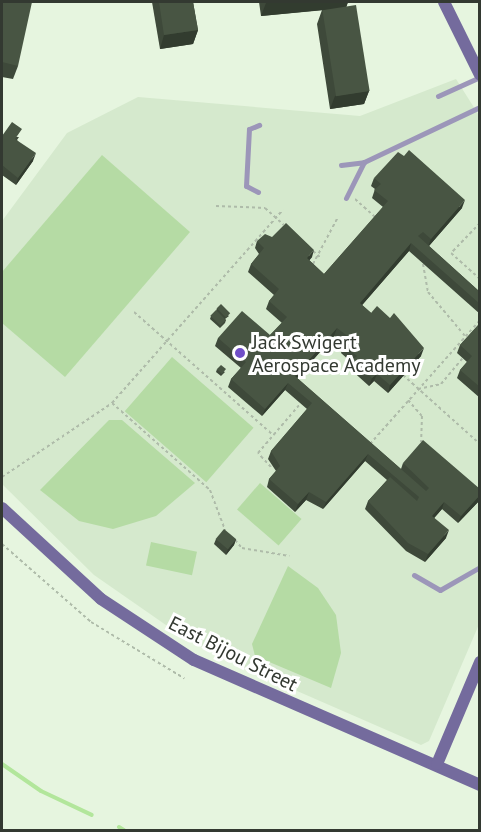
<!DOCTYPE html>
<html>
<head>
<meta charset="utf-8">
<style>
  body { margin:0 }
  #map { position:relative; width:481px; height:832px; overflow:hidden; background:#e6f5df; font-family:"PT Sans",sans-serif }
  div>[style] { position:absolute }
  .built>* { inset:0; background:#d5e9cd }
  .green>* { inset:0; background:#b5dba4; transform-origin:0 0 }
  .stream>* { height:4px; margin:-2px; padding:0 2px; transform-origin:2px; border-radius:2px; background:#b2e69b }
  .path>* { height:2px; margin-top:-1px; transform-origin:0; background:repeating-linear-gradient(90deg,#aebba9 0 3px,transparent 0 6px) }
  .lane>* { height:5px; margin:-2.5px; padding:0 2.5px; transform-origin:2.5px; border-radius:2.5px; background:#9c96b9 }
  .secondary>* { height:12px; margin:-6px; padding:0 6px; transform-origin:6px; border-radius:6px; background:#746b9d }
  .wall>* { inset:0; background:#3e493a }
  .shaded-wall>* { inset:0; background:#323c2f }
  .building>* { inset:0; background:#485543; transform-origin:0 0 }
  .dots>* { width:16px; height:16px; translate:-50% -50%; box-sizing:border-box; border:3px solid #fff; border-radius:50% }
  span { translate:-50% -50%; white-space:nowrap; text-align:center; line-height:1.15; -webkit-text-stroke:6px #fff; paint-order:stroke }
  .poi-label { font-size:20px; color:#333931 }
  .left { translate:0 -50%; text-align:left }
  .street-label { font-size:20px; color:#333931 }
  .frame { position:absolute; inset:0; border:3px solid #333931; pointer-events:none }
</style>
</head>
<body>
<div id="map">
  <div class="built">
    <div style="clip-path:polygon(456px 79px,480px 117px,480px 622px,429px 741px,421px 745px,219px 657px,176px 632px,94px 575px,2px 484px,2px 221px,67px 133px,138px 97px,360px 116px)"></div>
  </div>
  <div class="green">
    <div style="clip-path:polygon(102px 155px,190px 232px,65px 377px,2px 323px,2px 272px)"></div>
    <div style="left:172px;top:357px;width:108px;height:72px;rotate:41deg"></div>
    <div style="clip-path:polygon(109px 420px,122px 420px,195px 483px,156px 516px,113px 529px,79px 521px,40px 490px)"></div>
    <div style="left:260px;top:483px;width:55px;height:35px;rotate:41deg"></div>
    <div style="left:151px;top:542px;width:47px;height:24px;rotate:12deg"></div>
    <div style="clip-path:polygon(288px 566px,318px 588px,336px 615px,341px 653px,331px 688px,255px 656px,252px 644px)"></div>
  </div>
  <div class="stream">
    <div style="left:2px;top:764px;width:47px;rotate:34.7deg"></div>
    <div style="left:41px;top:791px;width:56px;rotate:25.2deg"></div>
    <div style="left:119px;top:827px;width:6px;rotate:31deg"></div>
  </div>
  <div class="path">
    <div style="left:355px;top:199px;width:27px;rotate:42deg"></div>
    <div style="left:216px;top:206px;width:49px;rotate:2.3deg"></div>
    <div style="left:265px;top:208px;width:25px;rotate:42deg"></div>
    <div style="left:480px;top:223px;width:42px;rotate:134deg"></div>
    <div style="left:451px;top:253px;width:39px;rotate:42deg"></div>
    <div style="left:313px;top:251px;width:9px;rotate:41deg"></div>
    <div style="left:313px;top:264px;width:53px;rotate:-62deg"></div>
    <div style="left:423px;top:264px;width:28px;rotate:80deg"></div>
    <div style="left:428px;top:292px;width:57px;rotate:49.9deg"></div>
    <div style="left:134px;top:312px;width:186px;rotate:41.5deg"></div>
    <div style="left:403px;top:375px;width:103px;rotate:41.9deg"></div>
    <div style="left:418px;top:389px;width:24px;rotate:-12deg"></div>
    <div style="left:441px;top:384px;width:34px;rotate:-50deg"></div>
    <div style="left:408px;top:400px;width:21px;rotate:49deg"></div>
    <div style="left:422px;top:416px;width:26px;rotate:92deg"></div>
    <div style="left:112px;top:403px;width:131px;rotate:41.6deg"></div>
    <div style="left:210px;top:490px;width:43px;rotate:69.4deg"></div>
    <div style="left:370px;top:444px;width:166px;rotate:-48.4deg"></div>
    <div style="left:271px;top:467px;width:19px;rotate:-133deg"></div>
    <div style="left:258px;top:453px;width:66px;rotate:-49.3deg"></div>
    <div style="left:2px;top:477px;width:133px;rotate:-33.9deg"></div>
    <div style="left:112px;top:403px;width:258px;rotate:-48.5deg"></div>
    <div style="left:235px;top:540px;width:11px;rotate:49deg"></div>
    <div style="left:242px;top:548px;width:48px;rotate:9.7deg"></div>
    <div style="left:2px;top:544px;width:118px;rotate:41.2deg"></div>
    <div style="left:91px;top:622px;width:109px;rotate:31.1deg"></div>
  </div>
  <div class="lane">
    <div style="left:438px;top:96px;width:46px;rotate:-24.3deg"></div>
    <div style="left:341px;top:165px;width:23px;rotate:-7deg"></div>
    <div style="left:364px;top:162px;width:128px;rotate:-25.4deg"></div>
    <div style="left:258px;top:192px;width:13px;rotate:-153deg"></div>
    <div style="left:246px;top:186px;width:57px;rotate:-87deg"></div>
    <div style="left:249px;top:129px;width:11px;rotate:-22deg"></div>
    <div style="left:346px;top:198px;width:40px;rotate:-63.4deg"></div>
    <div style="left:414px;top:575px;width:30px;rotate:30deg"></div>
    <div style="left:440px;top:590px;width:46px;rotate:-29.9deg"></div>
  </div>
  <div class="secondary">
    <div style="left:444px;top:2px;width:81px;rotate:63.7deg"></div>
    <div style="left:2px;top:508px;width:134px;rotate:42.6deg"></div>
    <div style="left:101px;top:599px;width:111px;rotate:33.3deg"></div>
    <div style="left:194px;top:660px;width:312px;rotate:23.6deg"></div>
    <div style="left:437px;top:764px;width:111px;rotate:-67.1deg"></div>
  </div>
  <div class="wall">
    <div style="clip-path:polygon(2px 2px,18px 66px,13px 79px,2px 77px)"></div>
    <div style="clip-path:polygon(152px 2px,193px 2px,198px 30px,193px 44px,160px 49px)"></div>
    <div style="clip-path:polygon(259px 2px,348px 2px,346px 7px,369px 91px,364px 104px,330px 109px,317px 24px,322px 10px,261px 16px)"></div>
    <div style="clip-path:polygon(2px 136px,19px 137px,17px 140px,33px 161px,16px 185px,2px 175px)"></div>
    <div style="clip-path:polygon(374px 178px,462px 208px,429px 246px,480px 292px,480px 314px,409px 251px,362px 305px,421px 356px,388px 393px,374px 381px,369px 386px,349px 368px,351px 362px,341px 353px,344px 344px,334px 336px,297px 378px,401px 469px,403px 463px,480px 489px,480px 500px,458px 523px,442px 509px,434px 518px,446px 538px,425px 562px,406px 551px,365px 509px,368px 501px,387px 480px,365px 461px,323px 509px,306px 500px,295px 512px,267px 487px,269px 479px,276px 471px,268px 459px,271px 451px,307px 409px,285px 390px,262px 416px,228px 387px,231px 379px,241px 368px,215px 346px,218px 338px,270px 335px,282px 323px,266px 309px,269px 301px,274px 295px,248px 272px,251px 264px,259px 254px,255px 248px,257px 241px,312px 257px,309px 260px,324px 274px,383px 207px,372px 198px,375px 189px,371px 186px)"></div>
    <div style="clip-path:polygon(217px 308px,229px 316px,225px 319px,226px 320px,225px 323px,220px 328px,210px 319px,211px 316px,216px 311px)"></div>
    <div style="clip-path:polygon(480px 323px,480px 398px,457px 378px,460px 370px,467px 362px,457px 353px,460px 345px)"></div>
    <div style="clip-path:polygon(217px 369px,225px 372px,221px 376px,216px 372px)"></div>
    <div style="clip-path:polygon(216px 539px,236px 539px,234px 545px,226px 555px,214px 544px)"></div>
  </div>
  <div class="shaded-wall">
    <div style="clip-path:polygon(279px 2px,348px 2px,346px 8px,261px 16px,266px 3px)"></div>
    <div style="clip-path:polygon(198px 30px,193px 44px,160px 49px,164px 35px)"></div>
    <div style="clip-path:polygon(369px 91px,364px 104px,330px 109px,335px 96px)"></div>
    <div style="clip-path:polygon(36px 153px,33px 161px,16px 185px,18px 178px)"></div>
    <div style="clip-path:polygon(465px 200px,462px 208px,428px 247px,431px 239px)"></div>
    <div style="clip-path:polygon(411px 243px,409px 251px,357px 311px,360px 303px)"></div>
    <div style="clip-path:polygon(314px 250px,312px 257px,305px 266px,307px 258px)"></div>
    <div style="clip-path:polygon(337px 328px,334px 336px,292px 384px,295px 376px)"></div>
    <div style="clip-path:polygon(424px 348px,421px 356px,388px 393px,390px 385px)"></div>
    <div style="clip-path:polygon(377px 374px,374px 381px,369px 386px,372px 378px)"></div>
    <div style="clip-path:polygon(288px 383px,285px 390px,262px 416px,265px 409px)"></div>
    <div style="clip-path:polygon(368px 454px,365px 461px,323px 509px,326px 502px)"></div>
    <div style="clip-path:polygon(309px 492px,306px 500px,295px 512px,298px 504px)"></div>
    <div style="clip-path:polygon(480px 495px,480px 500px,458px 523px,461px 516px)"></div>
    <div style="clip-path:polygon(444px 502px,442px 509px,429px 524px,432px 516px)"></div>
    <div style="clip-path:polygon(449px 530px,446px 538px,425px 562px,428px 554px)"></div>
    <div style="clip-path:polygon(236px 539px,234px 545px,226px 555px,228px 549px)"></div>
  </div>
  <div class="building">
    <div style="clip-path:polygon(2px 2px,32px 2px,18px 66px,2px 62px)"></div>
    <div style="clip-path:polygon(159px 2px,193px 2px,198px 30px,164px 35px)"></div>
    <div style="left:356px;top:5px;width:87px;height:34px;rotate:81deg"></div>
    <div style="clip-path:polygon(12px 122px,22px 129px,15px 139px,36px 153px,18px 178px,2px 165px,2px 136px)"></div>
    <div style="clip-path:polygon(409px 150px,465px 200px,431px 239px,423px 232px,418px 236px,480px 292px,480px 304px,411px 243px,360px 303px,371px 313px,377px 306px,390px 318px,394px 313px,424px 348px,390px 385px,377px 374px,372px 378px,352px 360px,357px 356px,344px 345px,350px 338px,337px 328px,295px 376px,426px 491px,429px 488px,403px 463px,423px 440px,480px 489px,480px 495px,461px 516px,444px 502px,432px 516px,449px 530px,428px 554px,408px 543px,368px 501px,390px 477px,417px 501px,419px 497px,368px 454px,326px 502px,309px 492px,298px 504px,269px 479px,280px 466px,271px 451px,312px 403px,288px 383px,265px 409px,231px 379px,246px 362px,218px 338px,242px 311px,270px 335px,287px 317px,269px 301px,279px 289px,251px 264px,264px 248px,257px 241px,265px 234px,272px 237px,286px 223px,314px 250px,307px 258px,324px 274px,388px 201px,374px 190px,381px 184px,374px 178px,398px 152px,404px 156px)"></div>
    <div style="left:221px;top:304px;width:13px;height:6px;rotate:45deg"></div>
    <div style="left:216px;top:310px;width:14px;height:8px;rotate:45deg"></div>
    <div style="clip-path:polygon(480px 323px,480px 387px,460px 370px,472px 356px,460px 345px)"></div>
    <div style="clip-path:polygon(221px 365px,226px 369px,222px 374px,217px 369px)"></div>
    <div style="left:224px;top:529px;width:16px;height:13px;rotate:40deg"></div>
  </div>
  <div class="dots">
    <div style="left:240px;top:353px;background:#704ec7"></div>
  </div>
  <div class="poi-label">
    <span class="left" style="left:252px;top:354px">Jack Swigert<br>Aerospace Academy</span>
  </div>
  <div class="street-label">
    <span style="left:233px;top:654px;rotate:27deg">East Bijou Street</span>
  </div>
  <div class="frame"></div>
</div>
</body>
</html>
